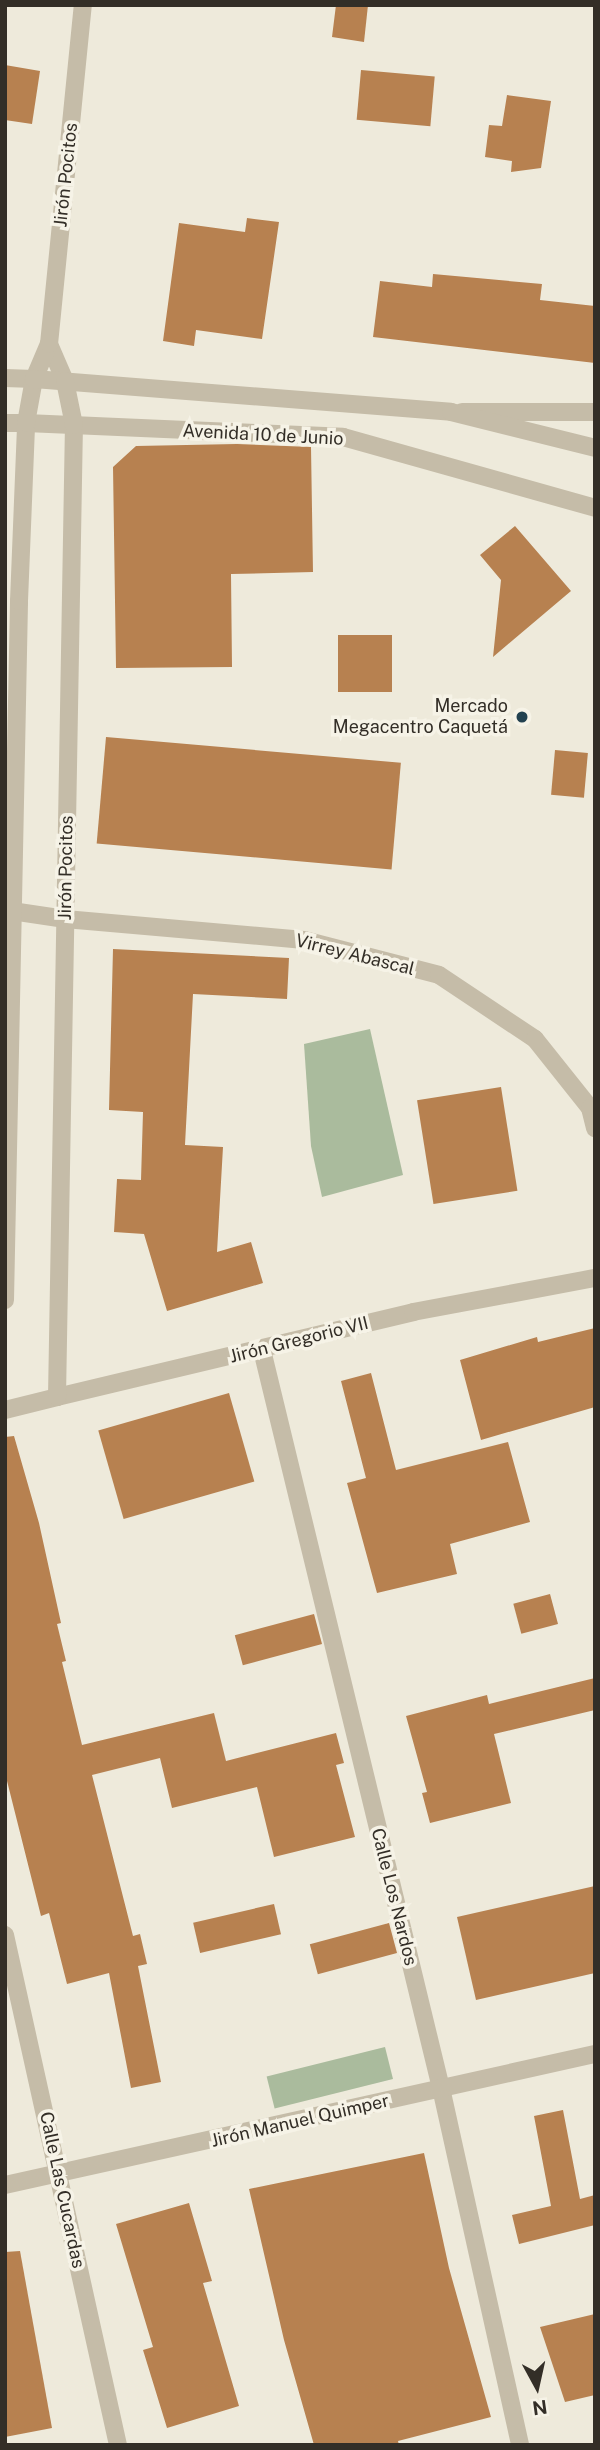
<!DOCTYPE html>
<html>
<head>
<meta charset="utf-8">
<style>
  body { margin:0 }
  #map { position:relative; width:600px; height:2450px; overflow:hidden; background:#eeeadb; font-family:"Public Sans",sans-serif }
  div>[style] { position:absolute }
  .green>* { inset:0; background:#aabb9d; transform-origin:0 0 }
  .building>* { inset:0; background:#b78150; transform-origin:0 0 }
  .pedestrian>* { height:18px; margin:-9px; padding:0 9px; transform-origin:9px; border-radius:9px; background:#c5bca8 }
  .minor>* { height:18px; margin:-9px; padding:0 9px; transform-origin:9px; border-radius:9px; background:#c5bca8 }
  .tertiary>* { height:18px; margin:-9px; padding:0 9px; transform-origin:9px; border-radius:9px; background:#c5bca8 }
  .dots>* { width:19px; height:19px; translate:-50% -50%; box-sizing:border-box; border:4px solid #f6f3e7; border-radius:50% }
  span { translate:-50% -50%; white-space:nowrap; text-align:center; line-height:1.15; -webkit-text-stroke:7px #f6f3e7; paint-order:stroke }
  .street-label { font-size:18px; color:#332e27 }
  .poi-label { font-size:18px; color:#332e27 }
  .right { translate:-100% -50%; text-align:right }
  .frame { position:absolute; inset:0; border:7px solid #332e27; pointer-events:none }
  .north { position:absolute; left:502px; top:2352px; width:70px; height:70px; -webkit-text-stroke:5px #f6f3e7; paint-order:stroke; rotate:172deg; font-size:19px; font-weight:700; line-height:28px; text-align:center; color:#332e27 }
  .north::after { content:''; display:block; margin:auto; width:24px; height:32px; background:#332e27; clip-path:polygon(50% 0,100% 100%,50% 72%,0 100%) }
</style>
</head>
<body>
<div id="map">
  <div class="green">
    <div style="clip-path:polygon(370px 1029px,403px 1175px,322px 1197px,311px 1146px,304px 1044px)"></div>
    <div style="left:385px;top:2047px;width:33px;height:122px;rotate:76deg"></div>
  </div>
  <div class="building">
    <div style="clip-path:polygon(336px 5px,368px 5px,364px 42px,332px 37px)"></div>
    <div style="clip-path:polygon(5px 65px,40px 71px,32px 124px,5px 120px)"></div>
    <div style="left:361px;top:70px;width:74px;height:50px;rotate:5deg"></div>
    <div style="clip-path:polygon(507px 95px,551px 101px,541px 168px,511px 172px,512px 161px,485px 157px,489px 125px,502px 126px)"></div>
    <div style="clip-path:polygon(247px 218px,279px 222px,262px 339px,196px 330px,194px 346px,163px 341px,179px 223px,245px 232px)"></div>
    <div style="clip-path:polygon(433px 274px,542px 284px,540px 300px,595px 306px,595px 363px,373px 337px,380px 281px,432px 287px)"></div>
    <div style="clip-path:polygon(237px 444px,311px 447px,313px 572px,231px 574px,232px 667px,116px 668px,113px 467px,136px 446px)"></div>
    <div style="clip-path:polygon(515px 526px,571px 591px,493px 657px,501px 580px,480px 555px)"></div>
    <div style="left:338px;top:635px;width:54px;height:57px"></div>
    <div style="left:106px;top:737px;width:296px;height:107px;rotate:5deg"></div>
    <div style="left:555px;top:750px;width:33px;height:45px;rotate:5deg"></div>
    <div style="clip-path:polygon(113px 949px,289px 958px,287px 999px,193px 994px,185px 1145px,223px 1147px,217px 1252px,251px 1242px,263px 1283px,167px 1311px,144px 1234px,114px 1232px,117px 1179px,141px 1180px,143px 1112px,109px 1110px)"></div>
    <div style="left:501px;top:1087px;width:105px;height:85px;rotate:81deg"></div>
    <div style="clip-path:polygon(595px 1328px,595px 1407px,481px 1440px,460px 1360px,537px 1337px,538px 1342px)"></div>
    <div style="clip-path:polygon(371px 1373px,396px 1470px,508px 1442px,530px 1522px,450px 1544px,457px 1574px,377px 1593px,347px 1483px,366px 1478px,341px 1381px)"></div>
    <div style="left:229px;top:1393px;width:92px;height:136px;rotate:74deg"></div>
    <div style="clip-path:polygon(14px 1436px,39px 1523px,61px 1623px,57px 1624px,66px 1661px,62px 1662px,82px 1745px,214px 1713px,226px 1761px,336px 1733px,344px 1763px,336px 1765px,355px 1837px,274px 1857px,257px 1787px,172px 1808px,160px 1758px,92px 1775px,133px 1936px,140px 1934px,147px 1964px,138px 1966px,161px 2082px,131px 2088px,109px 1973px,67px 1984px,49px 1913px,41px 1916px,5px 1773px,5px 1437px)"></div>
    <div style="left:550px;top:1594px;width:31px;height:38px;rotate:75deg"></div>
    <div style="left:314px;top:1614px;width:31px;height:82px;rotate:75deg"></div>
    <div style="clip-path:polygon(595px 1678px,595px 1710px,494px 1734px,511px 1803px,430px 1823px,422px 1793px,427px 1792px,406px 1716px,487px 1695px,489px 1704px)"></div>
    <div style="clip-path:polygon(595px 1886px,595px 1973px,476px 2000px,457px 1917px)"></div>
    <div style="left:274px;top:1904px;width:31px;height:83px;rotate:77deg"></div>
    <div style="left:389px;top:1923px;width:31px;height:82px;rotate:75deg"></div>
    <div style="clip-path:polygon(563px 2110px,580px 2199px,595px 2195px,595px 2225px,519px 2244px,512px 2215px,551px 2206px,534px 2116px)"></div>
    <div style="clip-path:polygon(424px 2153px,449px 2268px,491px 2417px,398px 2441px,399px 2445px,314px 2445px,284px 2340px,249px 2189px)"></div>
    <div style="clip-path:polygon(189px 2203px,212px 2281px,203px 2283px,239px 2406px,167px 2428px,143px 2350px,153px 2347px,116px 2224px)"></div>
    <div style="clip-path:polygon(20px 2251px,52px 2428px,5px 2437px,5px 2252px)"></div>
    <div style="clip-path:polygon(595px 2314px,595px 2395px,565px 2402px,540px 2327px)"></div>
  </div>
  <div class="pedestrian">
    <div style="left:65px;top:919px;width:240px;rotate:5deg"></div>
    <div style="left:304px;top:940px;width:139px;rotate:14.5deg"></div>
    <div style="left:439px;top:975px;width:115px;rotate:33.7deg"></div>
    <div style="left:535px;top:1039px;width:88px;rotate:51.4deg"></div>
    <div style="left:590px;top:1108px;width:21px;rotate:76deg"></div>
  </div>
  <div class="minor">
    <div style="left:49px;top:344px;width:40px;rotate:66.6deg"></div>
    <div style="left:5px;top:378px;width:29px;rotate:2deg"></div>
    <div style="left:34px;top:379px;width:38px;rotate:-67deg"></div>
    <div style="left:49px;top:344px;width:341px;rotate:-84.3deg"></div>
    <div style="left:462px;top:412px;width:133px"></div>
    <div style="left:5px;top:423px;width:21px"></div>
    <div style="left:5px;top:910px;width:61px;rotate:8.5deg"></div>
    <div style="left:262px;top:1350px;width:759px;rotate:76.37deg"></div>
    <div style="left:441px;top:2088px;width:366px;rotate:77.5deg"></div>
    <div style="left:57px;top:1397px;width:366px;rotate:-13.4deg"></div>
    <div style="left:413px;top:1312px;width:185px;rotate:-10.6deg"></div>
    <div style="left:5px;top:1935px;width:522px;rotate:77.51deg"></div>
    <div style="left:5px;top:2185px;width:604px;rotate:-12.52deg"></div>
  </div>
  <div class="tertiary">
    <div style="left:26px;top:423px;width:317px;rotate:2.5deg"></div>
    <div style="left:343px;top:437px;width:262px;rotate:15.7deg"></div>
    <div style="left:5px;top:1300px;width:699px;rotate:-88.85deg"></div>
    <div style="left:19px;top:601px;width:178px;rotate:-87.7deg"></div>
    <div style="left:26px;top:423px;width:45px;rotate:-79.7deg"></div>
    <div style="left:34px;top:379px;width:418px;rotate:4.5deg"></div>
    <div style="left:451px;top:412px;width:148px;rotate:14deg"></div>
    <div style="left:5px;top:1410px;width:54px;rotate:-14deg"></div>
    <div style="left:57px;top:1397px;width:972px;rotate:-89deg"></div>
    <div style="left:74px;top:425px;width:45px;rotate:-101.6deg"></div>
  </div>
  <div class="dots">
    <div style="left:522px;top:717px;background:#22414f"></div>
  </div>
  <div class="street-label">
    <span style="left:66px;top:175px;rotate:-84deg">Jirón Pocitos</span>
    <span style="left:263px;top:435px;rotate:3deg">Avenida 10 de Junio</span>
    <span style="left:66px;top:868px;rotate:-89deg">Jirón Pocitos</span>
    <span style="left:355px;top:955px;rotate:14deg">Virrey Abascal</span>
    <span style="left:299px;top:1340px;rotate:-14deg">Jirón Gregorio VII</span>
    <span style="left:394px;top:1897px;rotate:76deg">Calle Los Nardos</span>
    <span style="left:300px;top:2121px;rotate:-13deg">Jirón Manuel Quimper</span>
    <span style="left:62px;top:2190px;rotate:78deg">Calle Las Cucardas</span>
  </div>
  <div class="poi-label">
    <span class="right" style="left:508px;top:717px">Mercado<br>Megacentro Caquetá</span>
  </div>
  <div class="frame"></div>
  <div class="north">N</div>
</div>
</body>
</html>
